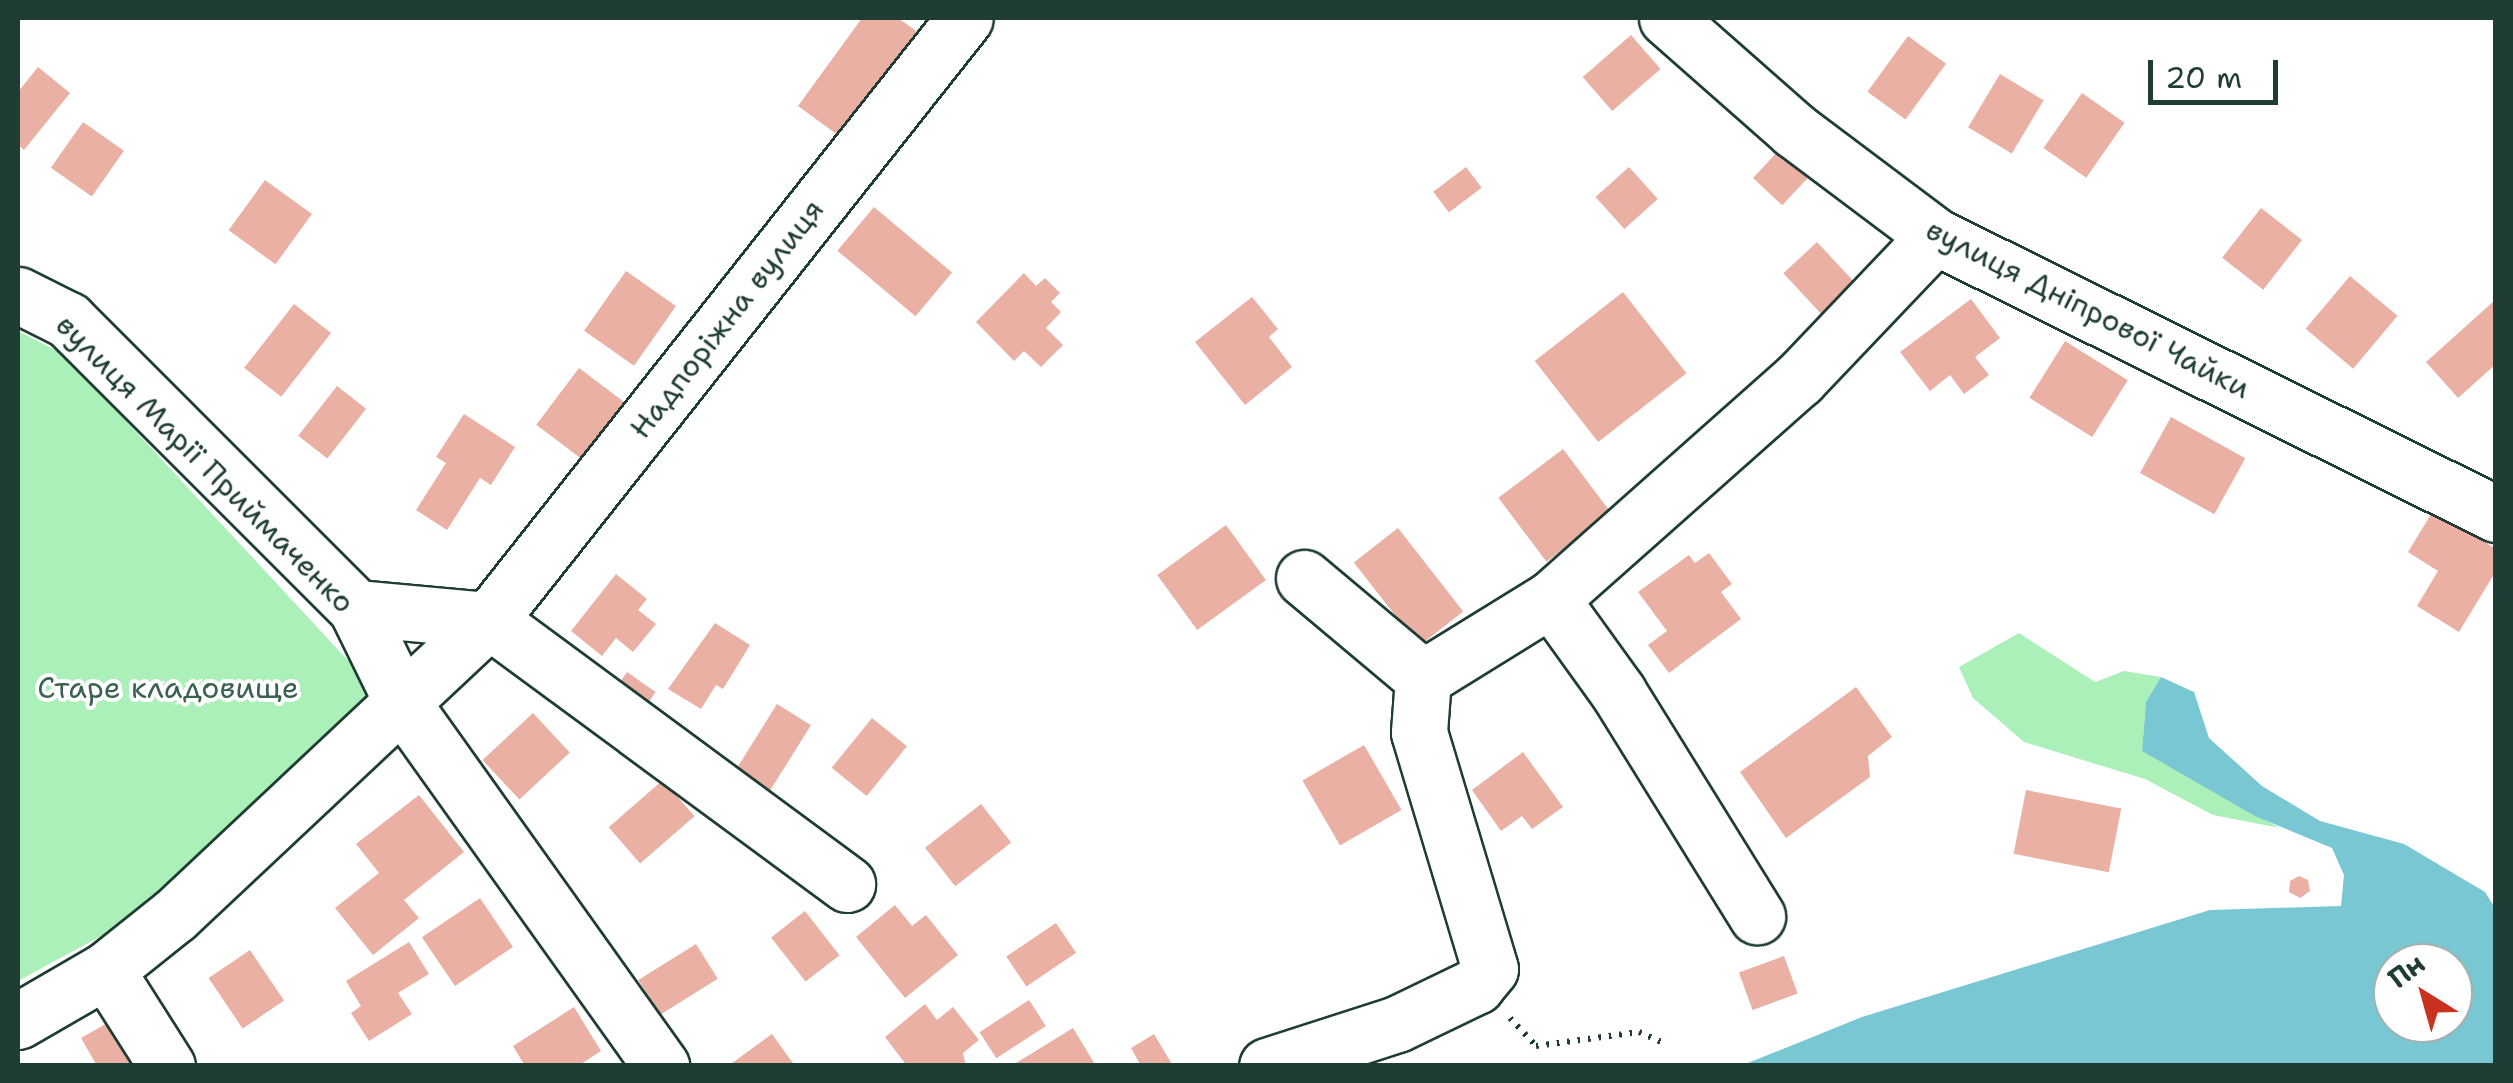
<!DOCTYPE html>
<html>
<head>
<meta charset="utf-8">
<style>
  body { margin:0 }
  #map { position:relative; width:2513px; height:1083px; overflow:hidden; background:#fff; font-family:"Shantell Sans",sans-serif }
  div>[style] { position:absolute }
  .green>* { inset:0; background:#abefb9 }
  .water>* { inset:0; background:#78c7d3 }
  .building>* { inset:0; background:#e9b0a3; transform-origin:0 0 }
  .path>* { height:6px; margin-top:-3px; transform-origin:0; background:repeating-linear-gradient(90deg,#1f3d34 0 2.5px,transparent 0 10.5px) }
  .roads { filter:drop-shadow(2px 0 #1f3d34) drop-shadow(-2px 0 #1f3d34) drop-shadow(0 2px #1f3d34) drop-shadow(0 -2px #1f3d34) }
  .minor>* { height:55px; margin:-27.5px; padding:0 27.5px; transform-origin:27.5px; border-radius:27.5px; background:#fff }
  span { translate:-50% -50%; white-space:nowrap; text-align:center; line-height:1.15; -webkit-text-stroke:8px #fff; paint-order:stroke }
  .street-label { font-size:30px; color:#1f3d34 }
  .park-label { font-size:30px; color:#3b614f }
  .frame { position:absolute; inset:0; border:20px solid #1f3d34; pointer-events:none }
  .north { position:absolute; left:2373px; top:943px; width:100px; height:100px; box-sizing:border-box; background:#fff; border:2px solid #a5b1ae; border-radius:50%; rotate:323deg; font-size:28px; font-weight:700; line-height:40px; text-align:center; color:#1f3d34 }
  .north::after { content:''; display:block; margin:auto; width:35px; height:45px; background:#c8321e; clip-path:polygon(50% 0,100% 100%,50% 72%,0 100%) }
  .scale { position:absolute; left:2148px; top:60px; width:130px; height:45px; box-sizing:border-box; border:5px solid #1f3d34; border-top:0; padding-left:12px; font-size:30px; line-height:35px; white-space:nowrap; color:#1f3d34; -webkit-text-stroke:8px #fff; paint-order:stroke }
</style>
</head>
<body>
<div id="map">
  <div class="green">
    <div style="clip-path:polygon(18px 331px,65px 355px,378px 693px,171px 898px,18px 981px)"></div>
    <div style="clip-path:polygon(2019px 633px,2095px 682px,2124px 671px,2161px 677px,2146px 702px,2142px 751px,2280px 828px,2213px 815px,2145px 779px,2024px 742px,1973px 698px,1959px 667px)"></div>
  </div>
  <div class="water">
    <div style="clip-path:polygon(evenodd,2161px 677px,2194px 692px,2209px 738px,2262px 786px,2320px 821px,2404px 844px,2485px 892px,2495px 908px,2495px 1065px,1743px 1065px,1862px 1017px,2210px 910px,2341px 906px,2344px 875px,2332px 848px,2255px 816px,2142px 751px,2146px 702px,2161px 677px,2393px 963px,2453px 963px,2453px 1023px,2393px 1023px,2393px 963px)"></div>
  </div>
  <div class="building">
    <div style="clip-path:polygon(862px 18px,898px 18px,922px 35px,846px 141px,798px 106px)"></div>
    <div style="left:1631px;top:35px;width:45px;height:64px;rotate:49deg"></div>
    <div style="left:1908px;top:36px;width:47px;height:69px;rotate:36deg"></div>
    <div style="clip-path:polygon(38px 67px,70px 93px,24px 150px,18px 145px,18px 92px)"></div>
    <div style="left:2000px;top:74px;width:51px;height:62px;rotate:31deg"></div>
    <div style="left:2082px;top:93px;width:52px;height:67px;rotate:35deg"></div>
    <div style="left:83px;top:122px;width:50px;height:56px;rotate:35deg"></div>
    <div style="left:1781px;top:148px;width:40px;height:41px;rotate:43deg"></div>
    <div style="left:1466px;top:167px;width:26px;height:41px;rotate:53deg"></div>
    <div style="left:1629px;top:167px;width:43px;height:45px;rotate:48deg"></div>
    <div style="left:265px;top:180px;width:58px;height:62px;rotate:36deg"></div>
    <div style="left:874px;top:207px;width:102px;height:57px;rotate:40deg"></div>
    <div style="left:2261px;top:208px;width:52px;height:63px;rotate:38deg"></div>
    <div style="left:1817px;top:242px;width:60px;height:46px;rotate:47deg"></div>
    <div style="left:626px;top:271px;width:61px;height:73px;rotate:35deg"></div>
    <div style="clip-path:polygon(1024px 273px,1036px 286px,1045px 278px,1060px 293px,1051px 302px,1061px 312px,1046px 328px,1063px 345px,1041px 367px,1024px 351px,1014px 361px,976px 322px)"></div>
    <div style="left:2350px;top:276px;width:62px;height:69px;rotate:40deg"></div>
    <div style="left:1623px;top:292px;width:103px;height:112px;rotate:52deg"></div>
    <div style="clip-path:polygon(1252px 297px,1278px 329px,1269px 337px,1292px 367px,1245px 405px,1195px 342px)"></div>
    <div style="clip-path:polygon(1971px 299px,2000px 338px,1975px 357px,1989px 375px,1964px 394px,1950px 375px,1930px 391px,1900px 352px)"></div>
    <div style="clip-path:polygon(2494px 301px,2496px 364px,2458px 398px,2426px 362px)"></div>
    <div style="left:294px;top:304px;width:47px;height:81px;rotate:38deg"></div>
    <div style="left:2065px;top:341px;width:74px;height:67px;rotate:32deg"></div>
    <div style="left:579px;top:368px;width:59px;height:71px;rotate:37deg"></div>
    <div style="left:337px;top:386px;width:37px;height:63px;rotate:38deg"></div>
    <div style="clip-path:polygon(464px 414px,515px 447px,491px 485px,480px 478px,447px 530px,416px 510px,446px 463px,436px 457px)"></div>
    <div style="left:2171px;top:417px;width:85px;height:64px;rotate:29deg"></div>
    <div style="left:1563px;top:449px;width:80px;height:81px;rotate:53deg"></div>
    <div style="clip-path:polygon(2433px 511px,2496px 549px,2496px 571px,2459px 632px,2417px 606px,2438px 571px,2408px 552px)"></div>
    <div style="left:1226px;top:525px;width:68px;height:85px;rotate:54deg"></div>
    <div style="left:1398px;top:528px;width:106px;height:56px;rotate:52deg"></div>
    <div style="clip-path:polygon(1709px 553px,1732px 584px,1721px 592px,1741px 619px,1669px 673px,1648px 645px,1667px 631px,1638px 592px,1689px 555px,1695px 563px)"></div>
    <div style="clip-path:polygon(616px 574px,647px 599px,638px 610px,656px 624px,633px 652px,616px 638px,602px 656px,571px 631px)"></div>
    <div style="clip-path:polygon(715px 623px,750px 645px,723px 689px,716px 685px,701px 709px,668px 689px)"></div>
    <div style="left:627px;top:672px;width:35px;height:24px;rotate:35deg"></div>
    <div style="clip-path:polygon(1856px 687px,1892px 737px,1868px 756px,1870px 777px,1786px 838px,1740px 772px)"></div>
    <div style="left:777px;top:704px;width:40px;height:78px;rotate:32deg"></div>
    <div style="left:533px;top:713px;width:54px;height:69px;rotate:47deg"></div>
    <div style="left:872px;top:718px;width:45px;height:64px;rotate:39deg"></div>
    <div style="left:1364px;top:745px;width:75px;height:71px;rotate:60deg"></div>
    <div style="clip-path:polygon(1523px 752px,1563px 807px,1532px 829px,1522px 816px,1501px 831px,1472px 790px)"></div>
    <div style="left:663px;top:780px;width:48px;height:72px;rotate:49deg"></div>
    <div style="left:2026px;top:790px;width:97px;height:65px;rotate:11deg"></div>
    <div style="clip-path:polygon(419px 795px,464px 852px,404px 900px,419px 918px,373px 955px,335px 908px,379px 873px,356px 844px)"></div>
    <div style="left:981px;top:804px;width:49px;height:71px;rotate:52deg"></div>
    <div style="clip-path:polygon(2299px 876px,2308px 880px,2310px 891px,2300px 898px,2289px 892px,2290px 881px)"></div>
    <div style="left:480px;top:898px;width:59px;height:70px;rotate:56deg"></div>
    <div style="clip-path:polygon(895px 905px,912px 926px,926px 915px,958px 955px,905px 998px,856px 937px)"></div>
    <div style="left:805px;top:911px;width:56px;height:43px;rotate:52deg"></div>
    <div style="left:1056px;top:923px;width:36px;height:60px;rotate:56deg"></div>
    <div style="clip-path:polygon(409px 942px,429px 974px,398px 993px,412px 1014px,369px 1041px,351px 1013px,361px 1006px,346px 981px)"></div>
    <div style="left:696px;top:944px;width:41px;height:68px;rotate:58deg"></div>
    <div style="left:250px;top:950px;width:61px;height:50px;rotate:56deg"></div>
    <div style="left:1784px;top:956px;width:40px;height:48px;rotate:70deg"></div>
    <div style="left:1029px;top:1000px;width:31px;height:59px;rotate:57deg"></div>
    <div style="clip-path:polygon(925px 1004px,937px 1020px,953px 1007px,979px 1040px,963px 1053px,966px 1066px,907px 1066px,885px 1037px)"></div>
    <div style="clip-path:polygon(574px 1007px,601px 1051px,578px 1066px,525px 1066px,513px 1046px)"></div>
    <div style="clip-path:polygon(125px 1013px,156px 1066px,97px 1066px,81px 1038px)"></div>
    <div style="clip-path:polygon(1073px 1028px,1096px 1066px,1011px 1066px)"></div>
    <div style="clip-path:polygon(772px 1034px,795px 1066px,728px 1066px)"></div>
    <div style="clip-path:polygon(1154px 1034px,1173px 1066px,1141px 1066px,1131px 1048px)"></div>
  </div>
  <div class="path">
    <div style="left:1510px;top:1018px;width:38px;rotate:47deg"></div>
    <div style="left:1536px;top:1046px;width:104px;rotate:-7.7deg"></div>
    <div style="left:1639px;top:1032px;width:30px;rotate:24deg"></div>
  </div>
  <div class="roads">
    <div class="minor">
      <div style="left:1667px;top:18px;width:169px;rotate:41.4deg"></div>
      <div style="left:1794px;top:130px;width:176px;rotate:36.9deg"></div>
      <div style="left:1935px;top:236px;width:626px;rotate:26.36deg"></div>
      <div style="left:18px;top:295px;width:56px;rotate:26.6deg"></div>
      <div style="left:68px;top:320px;width:407px;rotate:45deg"></div>
      <div style="left:356px;top:608px;width:107px;rotate:63.9deg"></div>
      <div style="left:403px;top:704px;width:445px;rotate:54.5deg"></div>
      <div style="left:1304px;top:578px;width:155px;rotate:40deg"></div>
      <div style="left:1551px;top:599px;width:115px;rotate:54.2deg"></div>
      <div style="left:1618px;top:692px;width:264px;rotate:58.2deg"></div>
      <div style="left:356px;top:608px;width:134px;rotate:5.2deg"></div>
      <div style="left:489px;top:620px;width:445px;rotate:36.4deg"></div>
      <div style="left:106px;top:970px;width:114px;rotate:57.6deg"></div>
      <div style="left:18px;top:1021px;width:102px;rotate:-30.1deg"></div>
      <div style="left:106px;top:970px;width:88px;rotate:-38.6deg"></div>
      <div style="left:175px;top:915px;width:431px;rotate:-43.2deg"></div>
      <div style="left:489px;top:620px;width:767px;rotate:-51.67deg"></div>
      <div style="left:1267px;top:1066px;width:137px;rotate:-17.9deg"></div>
      <div style="left:1397px;top:1024px;width:88px;rotate:-25.7deg"></div>
      <div style="left:1476px;top:986px;width:22px;rotate:-51deg"></div>
      <div style="left:1490px;top:969px;width:247px;rotate:-106.7deg"></div>
      <div style="left:1419px;top:732px;width:54px;rotate:-85.8deg"></div>
      <div style="left:1423px;top:678px;width:150px;rotate:-31.7deg"></div>
      <div style="left:1551px;top:599px;width:332px;rotate:-41.6deg"></div>
      <div style="left:1799px;top:379px;width:197px;rotate:-46.4deg"></div>
    </div>
  </div>
  <div class="street-label">
    <span style="left:2088px;top:309px;rotate:27deg">вулиця Дніпрової Чайки</span>
    <span style="left:727px;top:319px;rotate:-52deg">Надпоріжна вулиця</span>
    <span style="left:205px;top:464px;rotate:45deg">вулиця Марії Приймаченко</span>
  </div>
  <div class="park-label">
    <span style="left:168px;top:688px">Старе кладовище</span>
  </div>
  <div class="frame"></div>
  <div class="north">Пн</div>
  <div class="scale">20 m</div>
</div>
</body>
</html>
